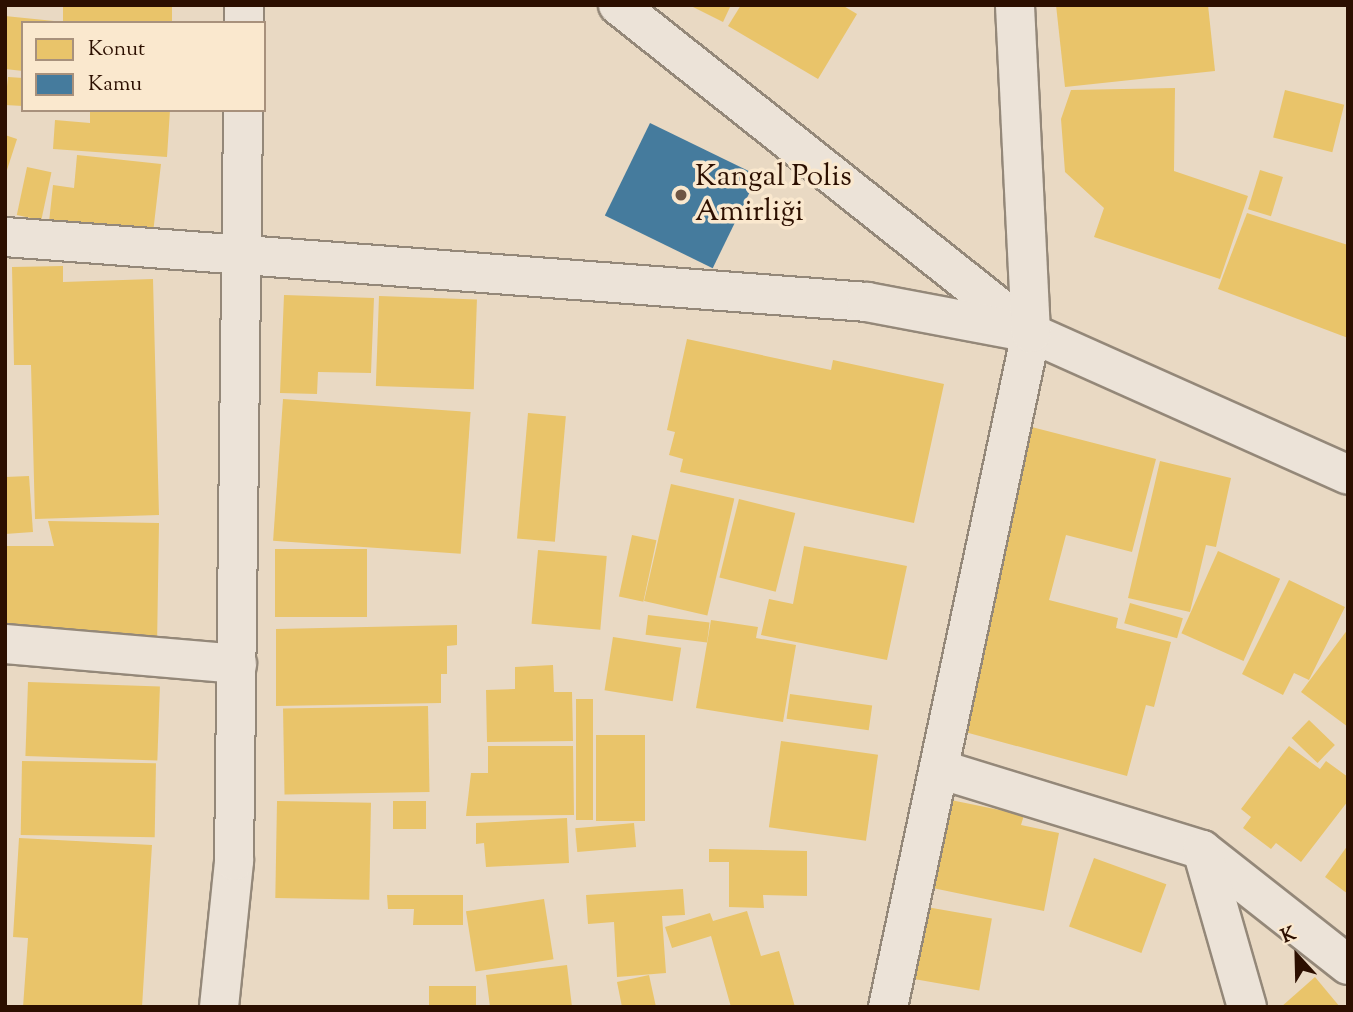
<!DOCTYPE html>
<html>
<head>
<meta charset="utf-8">
<style>
  body { margin:0 }
  #map { position:relative; width:1353px; height:1012px; overflow:hidden; background:#e9d9c3; font-family:"Sorts Mill Goudy",serif }
  div>[style] { position:absolute }
  .homes>* { inset:0; background:#e9c46a; transform-origin:0 0 }
  .public>* { inset:0; background:#457b9d; transform-origin:0 0 }
  .roads { filter:drop-shadow(2px 0 #948879) drop-shadow(-2px 0 #948879) drop-shadow(0 2px #948879) drop-shadow(0 -2px #948879) }
  .minor>* { height:38px; margin:-19px; padding:0 19px; transform-origin:19px; border-radius:19px; background:#ece3d8 }
  .dots>* { width:19px; height:19px; translate:-50% -50%; box-sizing:border-box; border:4px solid #fae8ce; border-radius:50% }
  span { translate:-50% -50%; white-space:nowrap; text-align:center; line-height:1.15; -webkit-text-stroke:7px #fae8ce; paint-order:stroke }
  .poi-label { font-size:30px; color:#2c0f00 }
  .left { translate:0 -50%; text-align:left }
  .frame { position:absolute; inset:0; border:7px solid #2c0f00; pointer-events:none }
  .legend { position:absolute; left:21px; top:21px; width:245px; height:91px; box-sizing:border-box; background:#fae8ce; border:2px solid #a8917c; margin:0; padding:9px 12px; list-style:none; font-size:21px; color:#2c0f00 }
  .legend li { display:flex; align-items:center; gap:14px; height:35px }
  .legend b { width:35px; border:2px solid #a8917c }
  .north { position:absolute; left:1262px; top:921px; width:70px; height:70px; -webkit-text-stroke:5px #fae8ce; paint-order:stroke; rotate:338deg; font-size:19px; font-weight:700; line-height:28px; text-align:center; color:#2c0f00 }
  .north::after { content:''; display:block; margin:auto; width:24px; height:32px; background:#2c0f00; clip-path:polygon(50% 0,100% 100%,50% 72%,0 100%) }
</style>
</head>
<body>
<div id="map">
  <div class="homes">
    <div style="left:63px;top:5px;width:109px;height:18px"></div>
    <div style="clip-path:polygon(689px 5px,731px 5px,723px 22px)"></div>
    <div style="clip-path:polygon(741px 5px,842px 5px,857px 14px,818px 79px,728px 26px)"></div>
    <div style="clip-path:polygon(1056px 5px,1208px 5px,1215px 71px,1065px 87px)"></div>
    <div style="clip-path:polygon(5px 16px,54px 21px,23px 23px,23px 71px,5px 69px)"></div>
    <div style="clip-path:polygon(8px 77px,23px 78px,23px 106px,5px 105px)"></div>
    <div style="clip-path:polygon(1175px 88px,1174px 171px,1248px 196px,1220px 279px,1094px 237px,1104px 208px,1065px 172px,1061px 119px,1071px 90px)"></div>
    <div style="left:1285px;top:90px;width:61px;height:49px;rotate:14deg"></div>
    <div style="clip-path:polygon(90px 110px,170px 110px,167px 157px,53px 149px,55px 120px,90px 123px)"></div>
    <div style="clip-path:polygon(5px 135px,17px 139px,6px 173px,5px 173px)"></div>
    <div style="clip-path:polygon(77px 155px,161px 164px,153px 233px,49px 222px,53px 185px,74px 188px)"></div>
    <div style="left:27px;top:167px;width:25px;height:49px;rotate:12deg"></div>
    <div style="left:1260px;top:170px;width:24px;height:41px;rotate:17deg"></div>
    <div style="clip-path:polygon(1247px 213px,1348px 245px,1348px 338px,1218px 289px)"></div>
    <div style="clip-path:polygon(63px 266px,63px 282px,153px 279px,159px 515px,35px 519px,31px 365px,14px 365px,12px 267px)"></div>
    <div style="clip-path:polygon(284px 295px,374px 298px,371px 373px,318px 372px,317px 394px,280px 393px)"></div>
    <div style="left:379px;top:296px;width:98px;height:90px;rotate:2deg"></div>
    <div style="clip-path:polygon(687px 339px,831px 370px,833px 360px,944px 384px,914px 523px,680px 472px,683px 459px,669px 455px,675px 432px,667px 430px)"></div>
    <div style="left:283px;top:399px;width:188px;height:142px;rotate:4deg"></div>
    <div style="left:528px;top:413px;width:38px;height:126px;rotate:5deg"></div>
    <div style="clip-path:polygon(1020px 424px,1156px 459px,1132px 552px,1066px 535px,1049px 600px,1118px 618px,1116px 628px,1171px 642px,1154px 707px,1146px 705px,1127px 776px,954px 729px)"></div>
    <div style="clip-path:polygon(1160px 461px,1231px 478px,1216px 547px,1206px 545px,1190px 612px,1128px 598px)"></div>
    <div style="clip-path:polygon(29px 476px,33px 532px,5px 534px,5px 477px)"></div>
    <div style="left:671px;top:484px;width:65px;height:120px;rotate:13deg"></div>
    <div style="left:739px;top:499px;width:58px;height:81px;rotate:14deg"></div>
    <div style="clip-path:polygon(48px 521px,159px 523px,157px 647px,5px 641px,5px 546px,54px 546px)"></div>
    <div style="left:632px;top:535px;width:25px;height:63px;rotate:12deg"></div>
    <div style="clip-path:polygon(804px 546px,907px 566px,887px 660px,761px 635px,769px 599px,793px 604px)"></div>
    <div style="left:275px;top:549px;width:92px;height:68px"></div>
    <div style="left:538px;top:550px;width:69px;height:74px;rotate:5deg"></div>
    <div style="left:1218px;top:551px;width:68px;height:90px;rotate:24deg"></div>
    <div style="clip-path:polygon(1289px 580px,1345px 607px,1309px 680px,1294px 673px,1283px 695px,1242px 674px)"></div>
    <div style="left:1130px;top:603px;width:55px;height:21px;rotate:16deg"></div>
    <div style="left:648px;top:615px;width:62px;height:20px;rotate:7deg"></div>
    <div style="clip-path:polygon(711px 620px,758px 627px,756px 638px,796px 645px,783px 722px,696px 708px)"></div>
    <div style="clip-path:polygon(457px 625px,457px 645px,447px 646px,447px 674px,441px 674px,441px 703px,276px 706px,276px 629px)"></div>
    <div style="clip-path:polygon(1348px 629px,1348px 727px,1301px 692px)"></div>
    <div style="left:613px;top:637px;width:69px;height:54px;rotate:9deg"></div>
    <div style="clip-path:polygon(553px 665px,554px 692px,572px 692px,573px 741px,487px 742px,486px 690px,515px 689px,515px 667px)"></div>
    <div style="left:28px;top:682px;width:132px;height:74px;rotate:2deg"></div>
    <div style="left:790px;top:694px;width:83px;height:25px;rotate:8deg"></div>
    <div style="left:593px;top:699px;width:121px;height:17px;rotate:90deg"></div>
    <div style="left:428px;top:706px;width:86px;height:145px;rotate:89deg"></div>
    <div style="left:1309px;top:720px;width:36px;height:25px;rotate:44deg"></div>
    <div style="left:596px;top:735px;width:49px;height:86px"></div>
    <div style="left:781px;top:741px;width:98px;height:87px;rotate:8deg"></div>
    <div style="clip-path:polygon(488px 746px,573px 746px,574px 815px,466px 816px,471px 773px,488px 773px)"></div>
    <div style="clip-path:polygon(1289px 746px,1320px 769px,1326px 761px,1348px 777px,1348px 801px,1301px 862px,1276px 843px,1271px 849px,1243px 828px,1251px 817px,1241px 809px)"></div>
    <div style="left:22px;top:761px;width:134px;height:74px;rotate:1deg"></div>
    <div style="clip-path:polygon(941px 798px,1024px 815px,1021px 825px,1059px 833px,1044px 911px,923px 886px)"></div>
    <div style="left:277px;top:801px;width:94px;height:97px;rotate:1deg"></div>
    <div style="left:393px;top:801px;width:33px;height:28px"></div>
    <div style="clip-path:polygon(567px 818px,569px 863px,486px 867px,484px 843px,476px 844px,476px 823px)"></div>
    <div style="left:634px;top:823px;width:24px;height:59px;rotate:85deg"></div>
    <div style="clip-path:polygon(19px 838px,152px 845px,142px 1007px,23px 1007px,28px 938px,13px 937px)"></div>
    <div style="clip-path:polygon(1348px 845px,1348px 894px,1325px 877px)"></div>
    <div style="clip-path:polygon(709px 849px,807px 851px,807px 896px,763px 895px,764px 908px,729px 907px,729px 862px,709px 862px)"></div>
    <div style="left:1094px;top:858px;width:77px;height:73px;rotate:20deg"></div>
    <div style="clip-path:polygon(683px 889px,685px 915px,662px 916px,666px 973px,617px 977px,614px 922px,588px 924px,586px 895px)"></div>
    <div style="clip-path:polygon(387px 895px,463px 895px,463px 925px,413px 925px,414px 909px,388px 909px)"></div>
    <div style="left:544px;top:899px;width:61px;height:79px;rotate:81deg"></div>
    <div style="left:921px;top:906px;width:72px;height:73px;rotate:10deg"></div>
    <div style="clip-path:polygon(747px 911px,761px 956px,779px 951px,795px 1007px,731px 1007px,711px 936px,672px 948px,665px 927px,710px 913px,713px 921px)"></div>
    <div style="clip-path:polygon(567px 965px,572px 1007px,490px 1007px,486px 975px)"></div>
    <div style="clip-path:polygon(649px 975px,656px 1007px,622px 1007px,617px 982px)"></div>
    <div style="clip-path:polygon(1315px 977px,1340px 1007px,1281px 1007px)"></div>
    <div style="left:429px;top:986px;width:47px;height:21px"></div>
  </div>
  <div class="public">
    <div style="left:650px;top:123px;width:120px;height:103px;rotate:26deg"></div>
  </div>
  <div class="roads">
    <div class="minor">
      <div style="left:618px;top:5px;width:527px;rotate:38.46deg"></div>
      <div style="left:1031px;top:333px;width:347px;rotate:24.1deg"></div>
      <div style="left:244px;top:23px;width:18px;rotate:-90deg"></div>
      <div style="left:5px;top:237px;width:864px;rotate:4.31deg"></div>
      <div style="left:867px;top:302px;width:167px;rotate:10.7deg"></div>
      <div style="left:5px;top:644px;width:233px;rotate:4.9deg"></div>
      <div style="left:939px;top:769px;width:275px;rotate:17.1deg"></div>
      <div style="left:1202px;top:850px;width:186px;rotate:38.2deg"></div>
      <div style="left:1202px;top:850px;width:163px;rotate:74deg"></div>
      <div style="left:219px;top:1007px;width:147px;rotate:-84.1deg"></div>
      <div style="left:234px;top:861px;width:751px;rotate:-89.31deg"></div>
      <div style="left:888px;top:1007px;width:689px;rotate:-78.02deg"></div>
      <div style="left:1031px;top:333px;width:328px;rotate:-92.8deg"></div>
    </div>
  </div>
  <div class="dots">
    <div style="left:681px;top:195px;background:#6e5644"></div>
  </div>
  <div class="poi-label">
    <span class="left" style="left:695px;top:195px">Kangal Polis<br>Amirliği</span>
  </div>
  <div class="frame"></div>
  <ul class="legend">
  <li><b style="height:19px;background:#e9c46a"></b>Konut</li>
  <li><b style="height:19px;background:#457b9d"></b>Kamu</li>
  </ul>
  <div class="north">K</div>
</div>
</body>
</html>
